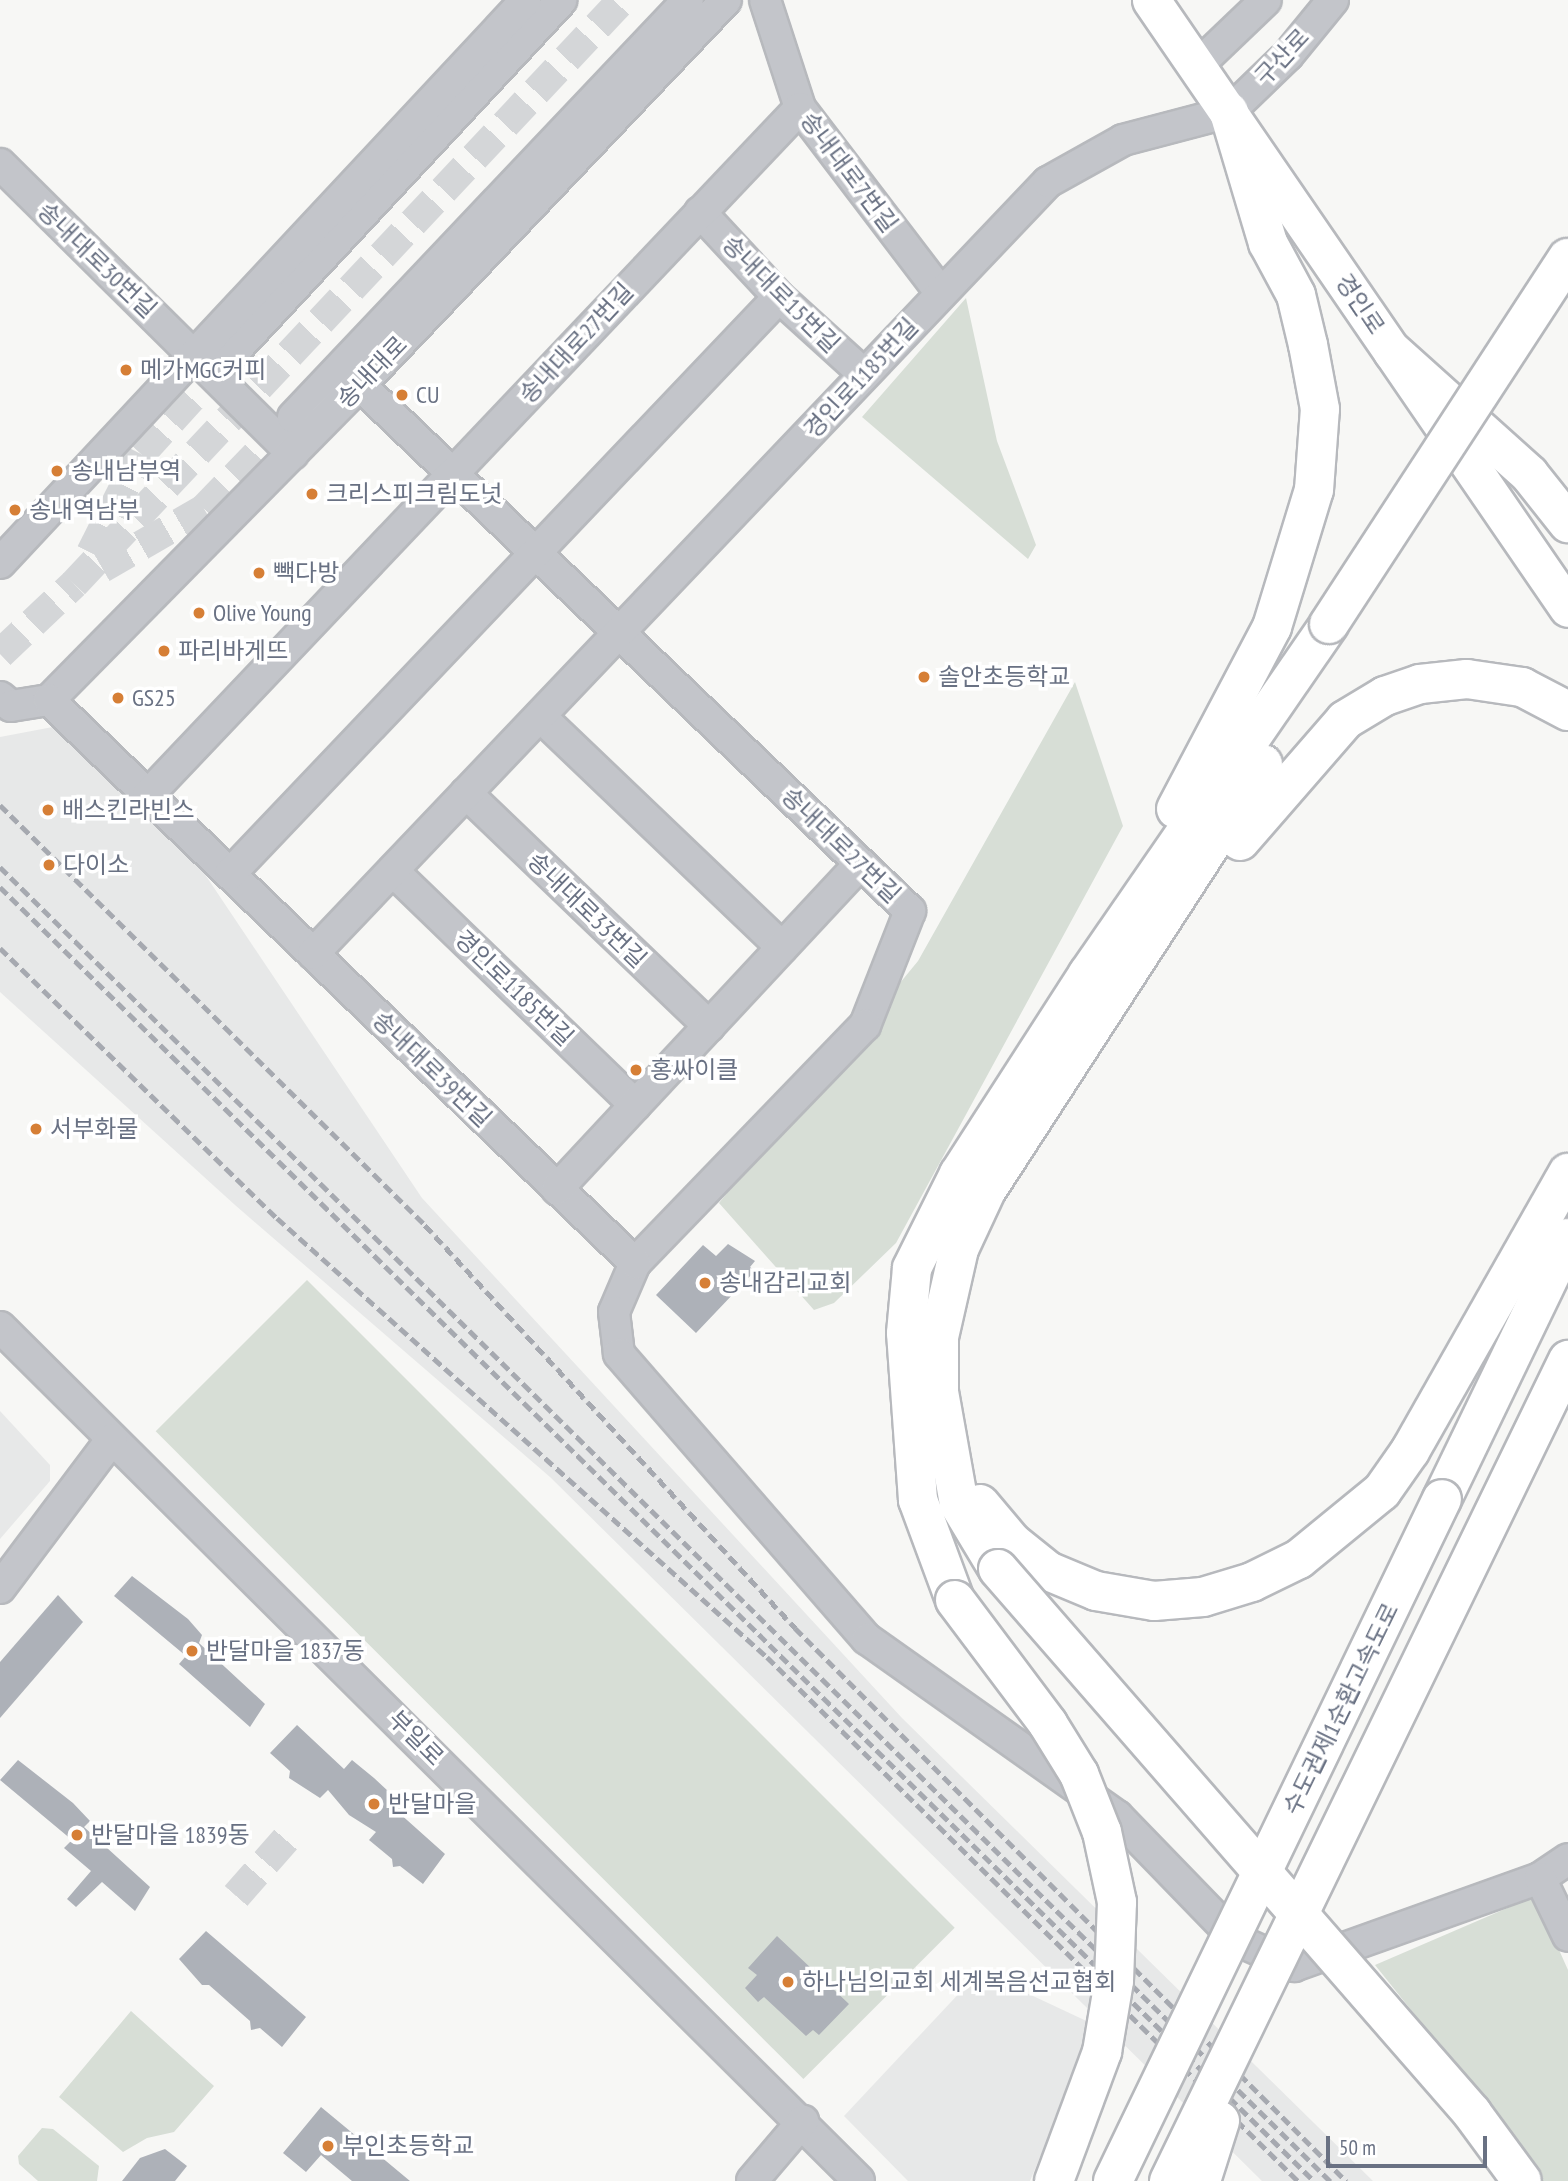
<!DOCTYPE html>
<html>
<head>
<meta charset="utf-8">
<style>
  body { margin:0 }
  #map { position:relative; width:1568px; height:2181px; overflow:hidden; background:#f7f7f5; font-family:"PT Sans Narrow","Noto Sans KR",sans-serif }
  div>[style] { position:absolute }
  .built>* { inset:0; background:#e7e8e8 }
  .green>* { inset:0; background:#d7ded6; transform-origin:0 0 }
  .building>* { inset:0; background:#adb1b8 }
  .minor-tunnel>* { height:30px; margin-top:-15px; transform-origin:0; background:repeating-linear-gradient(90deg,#d4d6d8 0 30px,transparent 0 45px) }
  .roads { filter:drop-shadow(2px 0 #b7b9bd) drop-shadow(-2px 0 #b7b9bd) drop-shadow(0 2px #b7b9bd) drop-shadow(0 -2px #b7b9bd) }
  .minor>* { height:30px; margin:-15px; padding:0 15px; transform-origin:15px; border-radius:15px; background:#c3c5ca }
  .major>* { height:37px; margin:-18.5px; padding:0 18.5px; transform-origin:18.5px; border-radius:18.5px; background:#fff }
  .highway>* { height:38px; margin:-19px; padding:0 19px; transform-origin:19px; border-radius:19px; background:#fff }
  .rail>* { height:5px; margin-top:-2.5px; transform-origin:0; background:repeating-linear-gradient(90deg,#a6a9b0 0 10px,transparent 0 15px) }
  .bridges { filter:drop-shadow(2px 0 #b6b8bc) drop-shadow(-2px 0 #b6b8bc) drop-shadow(0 2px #b6b8bc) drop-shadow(0 -2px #b6b8bc) }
  .highway-bridge>* { height:38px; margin:-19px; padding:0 19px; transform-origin:19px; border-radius:19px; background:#fff }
  .dots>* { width:19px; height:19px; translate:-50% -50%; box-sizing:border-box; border:4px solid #fff; border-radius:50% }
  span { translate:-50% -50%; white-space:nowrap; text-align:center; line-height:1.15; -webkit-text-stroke:7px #fff; paint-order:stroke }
  .street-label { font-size:24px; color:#697183 }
  .poi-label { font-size:24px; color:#697183 }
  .left { translate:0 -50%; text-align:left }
  .scale { position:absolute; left:1326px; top:2136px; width:161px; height:32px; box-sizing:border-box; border:4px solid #697183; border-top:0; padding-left:9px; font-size:21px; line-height:24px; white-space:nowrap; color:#697183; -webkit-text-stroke:5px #fff; paint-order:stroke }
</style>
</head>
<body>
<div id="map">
  <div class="built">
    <div style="clip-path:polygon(58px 726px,200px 867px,422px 1198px,902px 1718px,1373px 2181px,1262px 2181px,550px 1477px,235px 1205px,0 992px,0 737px)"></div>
    <div style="clip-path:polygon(0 1411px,50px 1465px,50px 1481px,0 1539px)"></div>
    <div style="clip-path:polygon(980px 1971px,1095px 2025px,1030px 2181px,908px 2181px,844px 2116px)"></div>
  </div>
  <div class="green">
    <div style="clip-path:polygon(966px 298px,997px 441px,1036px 545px,1028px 559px,862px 417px)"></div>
    <div style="clip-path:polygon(1075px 682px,1123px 826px,896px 1243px,834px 1303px,814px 1310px,719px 1203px,918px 961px)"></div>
    <div style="left:307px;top:1280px;width:916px;height:214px;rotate:45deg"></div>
    <div style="clip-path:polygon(1535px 1896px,1568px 1970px,1568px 2181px,1536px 2181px,1521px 2147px,1375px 1965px)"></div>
    <div style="clip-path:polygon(131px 2011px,214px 2086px,174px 2132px,147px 2138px,123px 2152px,59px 2097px)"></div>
    <div style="clip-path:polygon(42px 2128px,53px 2129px,99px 2166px,97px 2181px,38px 2181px,19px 2164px,18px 2156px)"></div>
  </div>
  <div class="building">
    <div style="clip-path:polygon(728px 1244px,755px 1261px,750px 1267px,755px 1271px,696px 1333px,656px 1295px,703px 1245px,716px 1256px)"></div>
    <div style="clip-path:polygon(132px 1576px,188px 1619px,202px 1635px,199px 1643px,265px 1704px,250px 1727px,179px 1664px,186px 1656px,114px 1596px)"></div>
    <div style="clip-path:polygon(58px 1595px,83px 1622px,0 1718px,0 1662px)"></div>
    <div style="clip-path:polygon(297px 1725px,344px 1769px,352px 1760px,374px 1778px,403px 1805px,398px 1812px,445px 1854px,423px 1884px,400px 1866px,393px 1867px,392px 1859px,369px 1840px,376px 1832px,349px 1815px,328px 1790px,320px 1798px,289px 1778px,290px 1771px,270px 1753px)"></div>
    <div style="clip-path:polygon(18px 1760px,73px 1803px,90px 1821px,84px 1827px,150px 1887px,135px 1911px,102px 1882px,76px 1907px,67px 1899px,91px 1871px,64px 1848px,72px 1840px,0 1780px)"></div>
    <div style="clip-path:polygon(206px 1931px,306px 2017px,282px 2047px,260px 2028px,251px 2030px,250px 2021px,209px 1985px,202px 1985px,179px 1959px)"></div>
    <div style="clip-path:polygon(777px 1936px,849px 2004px,819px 2035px,813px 2030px,806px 2036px,764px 1997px,758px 2002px,745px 1988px,757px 1975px,748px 1968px)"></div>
    <div style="clip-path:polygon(321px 2107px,356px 2136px,410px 2181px,352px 2181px,321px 2155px,306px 2172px,283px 2153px)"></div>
    <div style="clip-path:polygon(165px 2149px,187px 2166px,175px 2181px,122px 2181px,140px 2158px)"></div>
  </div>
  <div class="minor-tunnel">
    <div style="left:91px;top:553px;width:111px;rotate:-63.2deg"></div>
    <div style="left:141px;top:454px;width:127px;rotate:-47.9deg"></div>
    <div style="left:102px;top:568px;width:118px;rotate:-30deg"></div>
    <div style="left:204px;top:509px;width:127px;rotate:-46deg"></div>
    <div style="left:0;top:654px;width:102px;rotate:-43.4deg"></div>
    <div style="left:74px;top:584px;width:801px;rotate:-46.82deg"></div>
    <div style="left:236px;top:1896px;width:76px;rotate:-48.7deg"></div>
  </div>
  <div class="roads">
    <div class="minor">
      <div style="left:765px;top:0;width:114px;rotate:72deg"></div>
      <div style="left:800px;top:108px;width:233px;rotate:52.7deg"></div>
      <div style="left:1197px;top:66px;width:95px;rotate:-43.7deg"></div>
      <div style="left:0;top:164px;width:412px;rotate:44.7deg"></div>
      <div style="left:700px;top:212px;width:116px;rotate:47.1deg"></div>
      <div style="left:779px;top:297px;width:115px;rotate:42.2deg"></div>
      <div style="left:226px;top:360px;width:492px;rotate:-47deg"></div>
      <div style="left:360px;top:385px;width:761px;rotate:43.72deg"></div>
      <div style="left:910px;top:911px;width:123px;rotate:111.5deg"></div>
      <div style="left:865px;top:1025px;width:331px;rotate:134deg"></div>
      <div style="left:635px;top:1263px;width:53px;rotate:113.2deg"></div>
      <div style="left:614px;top:1312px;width:42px;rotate:83.2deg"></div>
      <div style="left:619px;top:1354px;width:378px;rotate:49deg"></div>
      <div style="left:867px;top:1639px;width:306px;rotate:35.3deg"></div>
      <div style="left:1117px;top:1816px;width:173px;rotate:45.9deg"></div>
      <div style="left:1237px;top:1940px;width:63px;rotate:24.5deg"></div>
      <div style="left:1294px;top:1966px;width:261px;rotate:-19.7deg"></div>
      <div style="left:1540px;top:1878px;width:34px;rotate:-34deg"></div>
      <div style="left:293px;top:417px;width:574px;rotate:-46.55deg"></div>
      <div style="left:0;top:563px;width:770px;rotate:-46.95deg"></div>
      <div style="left:0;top:697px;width:14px;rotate:39deg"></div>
      <div style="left:11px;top:706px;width:38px;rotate:-9deg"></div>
      <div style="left:49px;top:700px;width:443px;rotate:-45.4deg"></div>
      <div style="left:360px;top:385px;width:531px;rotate:-46.45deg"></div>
      <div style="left:49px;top:700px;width:813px;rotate:43.85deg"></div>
      <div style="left:540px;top:716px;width:335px;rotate:43.7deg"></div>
      <div style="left:466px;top:793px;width:337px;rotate:43.8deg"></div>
      <div style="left:148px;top:795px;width:947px;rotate:-46.5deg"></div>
      <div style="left:393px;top:871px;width:337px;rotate:44deg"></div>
      <div style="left:230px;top:874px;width:796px;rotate:-46.42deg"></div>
      <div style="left:313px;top:954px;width:1066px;rotate:-46.41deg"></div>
      <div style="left:1048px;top:182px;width:86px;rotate:-29.2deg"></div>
      <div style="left:1123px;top:140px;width:110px;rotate:-14.8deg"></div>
      <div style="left:1229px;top:112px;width:82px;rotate:-44deg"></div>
      <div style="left:1288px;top:55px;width:71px;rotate:-50.7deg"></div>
      <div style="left:557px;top:1189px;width:444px;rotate:-47deg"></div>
      <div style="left:0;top:1327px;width:1211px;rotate:44.83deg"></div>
      <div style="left:0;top:1588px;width:186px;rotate:-53.1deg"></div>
      <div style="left:1540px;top:1878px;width:64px;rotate:64.2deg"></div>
      <div style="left:752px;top:2181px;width:79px;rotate:-49.6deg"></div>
    </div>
    <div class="major">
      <div style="left:1151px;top:0;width:737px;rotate:55.56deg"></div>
    </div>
    <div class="highway">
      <div style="left:1393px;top:352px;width:183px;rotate:41.9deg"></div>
      <div style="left:1529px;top:474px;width:63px;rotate:51.5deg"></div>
      <div style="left:1176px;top:809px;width:206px;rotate:-62.2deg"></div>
      <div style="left:1272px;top:627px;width:143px;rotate:-73deg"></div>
      <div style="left:1314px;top:490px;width:81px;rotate:-85.8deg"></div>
      <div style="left:1320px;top:409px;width:65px;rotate:-100.6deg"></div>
      <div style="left:1308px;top:345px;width:51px;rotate:-103.5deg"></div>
      <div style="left:1296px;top:295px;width:59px;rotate:-118.3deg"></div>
      <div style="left:1268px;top:243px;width:137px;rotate:-106.6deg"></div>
      <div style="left:1240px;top:841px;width:160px;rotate:-49deg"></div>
      <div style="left:1345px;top:720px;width:47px;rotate:-31deg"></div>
      <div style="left:1385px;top:696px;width:37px;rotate:-19deg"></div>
      <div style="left:1420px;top:684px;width:47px;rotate:-6.1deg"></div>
      <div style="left:1467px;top:679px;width:56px;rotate:8.3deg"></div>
      <div style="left:1522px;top:687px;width:52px;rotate:27.6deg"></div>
      <div style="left:1442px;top:1499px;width:290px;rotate:-64.2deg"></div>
      <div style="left:980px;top:1504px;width:50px;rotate:49.9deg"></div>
      <div style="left:1012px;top:1542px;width:46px;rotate:38.9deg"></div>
      <div style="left:1048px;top:1571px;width:52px;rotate:22.6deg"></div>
      <div style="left:1096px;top:1591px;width:59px;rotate:9.8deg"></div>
      <div style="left:1154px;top:1601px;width:49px;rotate:-4.7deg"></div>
      <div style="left:1203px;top:1597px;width:51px;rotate:-17deg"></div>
      <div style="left:1252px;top:1582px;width:52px;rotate:-26.1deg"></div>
      <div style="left:1299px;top:1559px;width:107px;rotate:-39.3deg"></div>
      <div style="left:1382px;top:1491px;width:49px;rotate:-55deg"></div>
      <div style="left:1410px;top:1451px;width:320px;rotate:-60.4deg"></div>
      <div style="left:998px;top:1569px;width:76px;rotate:-121deg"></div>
      <div style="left:959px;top:1504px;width:114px;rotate:-100.1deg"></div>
      <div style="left:939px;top:1392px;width:55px;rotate:-90deg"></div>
      <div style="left:939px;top:1337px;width:90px;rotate:-77.2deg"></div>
      <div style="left:959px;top:1249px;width:64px;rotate:-65deg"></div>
      <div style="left:986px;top:1191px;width:509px;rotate:-57.03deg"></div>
      <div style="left:955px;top:1600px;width:107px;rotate:-110.3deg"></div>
      <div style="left:918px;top:1500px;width:167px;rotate:-94.1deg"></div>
      <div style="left:906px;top:1333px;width:65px;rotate:-84.7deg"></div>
      <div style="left:912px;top:1268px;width:105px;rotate:-63.4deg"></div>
      <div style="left:959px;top:1174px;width:238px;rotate:-57.2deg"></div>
      <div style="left:1088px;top:974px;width:425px;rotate:-55.4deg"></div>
    </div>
  </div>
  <div class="rail">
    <div style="left:0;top:805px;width:598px;rotate:44.66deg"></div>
    <div style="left:425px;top:1225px;width:547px;rotate:47.44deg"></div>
    <div style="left:795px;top:1628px;width:781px;rotate:45.1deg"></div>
    <div style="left:0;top:867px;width:1870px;rotate:44.65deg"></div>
    <div style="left:0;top:887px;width:1844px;rotate:44.56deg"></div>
    <div style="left:0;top:948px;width:387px;rotate:44.3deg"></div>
    <div style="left:277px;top:1218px;width:658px;rotate:41.86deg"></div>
    <div style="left:767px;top:1657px;width:746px;rotate:44.62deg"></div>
  </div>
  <div class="bridges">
    <div class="highway-bridge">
      <div style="left:1329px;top:624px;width:437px;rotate:-56.9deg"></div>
      <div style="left:998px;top:1569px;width:722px;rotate:48.93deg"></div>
      <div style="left:1472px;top:2113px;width:84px;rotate:53.7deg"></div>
      <div style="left:955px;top:1600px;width:155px;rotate:53.1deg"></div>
      <div style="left:1048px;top:1724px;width:59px;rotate:58.2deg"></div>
      <div style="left:1079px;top:1774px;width:62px;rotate:68.4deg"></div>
      <div style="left:1102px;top:1832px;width:72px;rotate:77.9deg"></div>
      <div style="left:1117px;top:1902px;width:79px;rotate:92.2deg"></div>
      <div style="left:1114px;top:1981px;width:72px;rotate:99.6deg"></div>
      <div style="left:1102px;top:2052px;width:138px;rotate:110.4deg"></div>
      <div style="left:1113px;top:2181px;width:757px;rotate:-64.25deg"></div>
      <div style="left:1169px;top:2181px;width:913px;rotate:-64.08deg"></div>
      <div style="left:1201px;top:2181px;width:63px;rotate:-72.4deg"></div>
    </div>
  </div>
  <div class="dots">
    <div style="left:126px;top:370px;background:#d67f36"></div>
    <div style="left:402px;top:395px;background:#d67f36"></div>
    <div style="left:57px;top:471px;background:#d67f36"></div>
    <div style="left:312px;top:494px;background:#d67f36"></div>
    <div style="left:15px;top:510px;background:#d67f36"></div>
    <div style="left:259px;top:573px;background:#d67f36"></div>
    <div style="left:199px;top:613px;background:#d67f36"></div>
    <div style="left:164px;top:651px;background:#d67f36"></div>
    <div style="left:924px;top:677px;background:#d67f36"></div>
    <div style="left:118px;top:698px;background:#d67f36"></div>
    <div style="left:48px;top:810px;background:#d67f36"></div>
    <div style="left:49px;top:865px;background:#d67f36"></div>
    <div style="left:636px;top:1070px;background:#d67f36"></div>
    <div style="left:36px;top:1129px;background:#d67f36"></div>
    <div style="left:705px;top:1283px;background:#d67f36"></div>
    <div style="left:192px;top:1651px;background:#d67f36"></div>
    <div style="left:374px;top:1804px;background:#d67f36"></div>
    <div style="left:77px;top:1835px;background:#d67f36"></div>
    <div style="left:788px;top:1982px;background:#d67f36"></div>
    <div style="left:328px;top:2146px;background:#d67f36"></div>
  </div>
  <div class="street-label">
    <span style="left:1282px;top:57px;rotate:-47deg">구산로</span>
    <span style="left:849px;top:172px;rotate:53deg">송내대로7번길</span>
    <span style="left:97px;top:260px;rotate:44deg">송내대로30번길</span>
    <span style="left:781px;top:294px;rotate:45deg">송내대로15번길</span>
    <span style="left:1360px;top:304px;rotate:56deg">경인로</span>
    <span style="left:576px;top:343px;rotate:-47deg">송내대로27번길</span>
    <span style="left:372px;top:372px;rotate:-46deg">송내대로</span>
    <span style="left:861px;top:378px;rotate:-47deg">경인로1185번길</span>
    <span style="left:841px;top:845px;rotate:44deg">송내대로27번길</span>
    <span style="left:587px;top:910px;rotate:44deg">송내대로33번길</span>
    <span style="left:514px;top:988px;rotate:44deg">경인로1185번길</span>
    <span style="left:432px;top:1069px;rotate:44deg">송내대로39번길</span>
    <span style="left:1341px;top:1709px;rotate:-64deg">수도권제1순환고속도로</span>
    <span style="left:416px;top:1738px;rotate:45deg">부일로</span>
  </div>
  <div class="poi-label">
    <span class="left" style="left:140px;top:370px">메가MGC커피</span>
    <span class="left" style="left:416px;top:395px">CU</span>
    <span class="left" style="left:71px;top:471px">송내남부역</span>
    <span class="left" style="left:326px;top:494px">크리스피크림도넛</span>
    <span class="left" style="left:29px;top:510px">송내역남부</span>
    <span class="left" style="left:273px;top:573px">빽다방</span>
    <span class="left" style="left:213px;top:613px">Olive Young</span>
    <span class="left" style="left:178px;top:651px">파리바게뜨</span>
    <span class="left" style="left:938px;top:677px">솔안초등학교</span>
    <span class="left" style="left:132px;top:698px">GS25</span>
    <span class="left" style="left:62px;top:810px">배스킨라빈스</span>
    <span class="left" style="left:63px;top:865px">다이소</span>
    <span class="left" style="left:650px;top:1070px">홍싸이클</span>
    <span class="left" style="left:50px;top:1129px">서부화물</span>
    <span class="left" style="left:719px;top:1283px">송내감리교회</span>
    <span class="left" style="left:206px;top:1651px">반달마을 1837동</span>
    <span class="left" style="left:388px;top:1804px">반달마을</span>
    <span class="left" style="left:91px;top:1835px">반달마을 1839동</span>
    <span class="left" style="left:802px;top:1982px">하나님의교회 세계복음선교협회</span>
    <span class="left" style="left:342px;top:2146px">부인초등학교</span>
  </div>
  <div class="scale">50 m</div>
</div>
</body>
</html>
